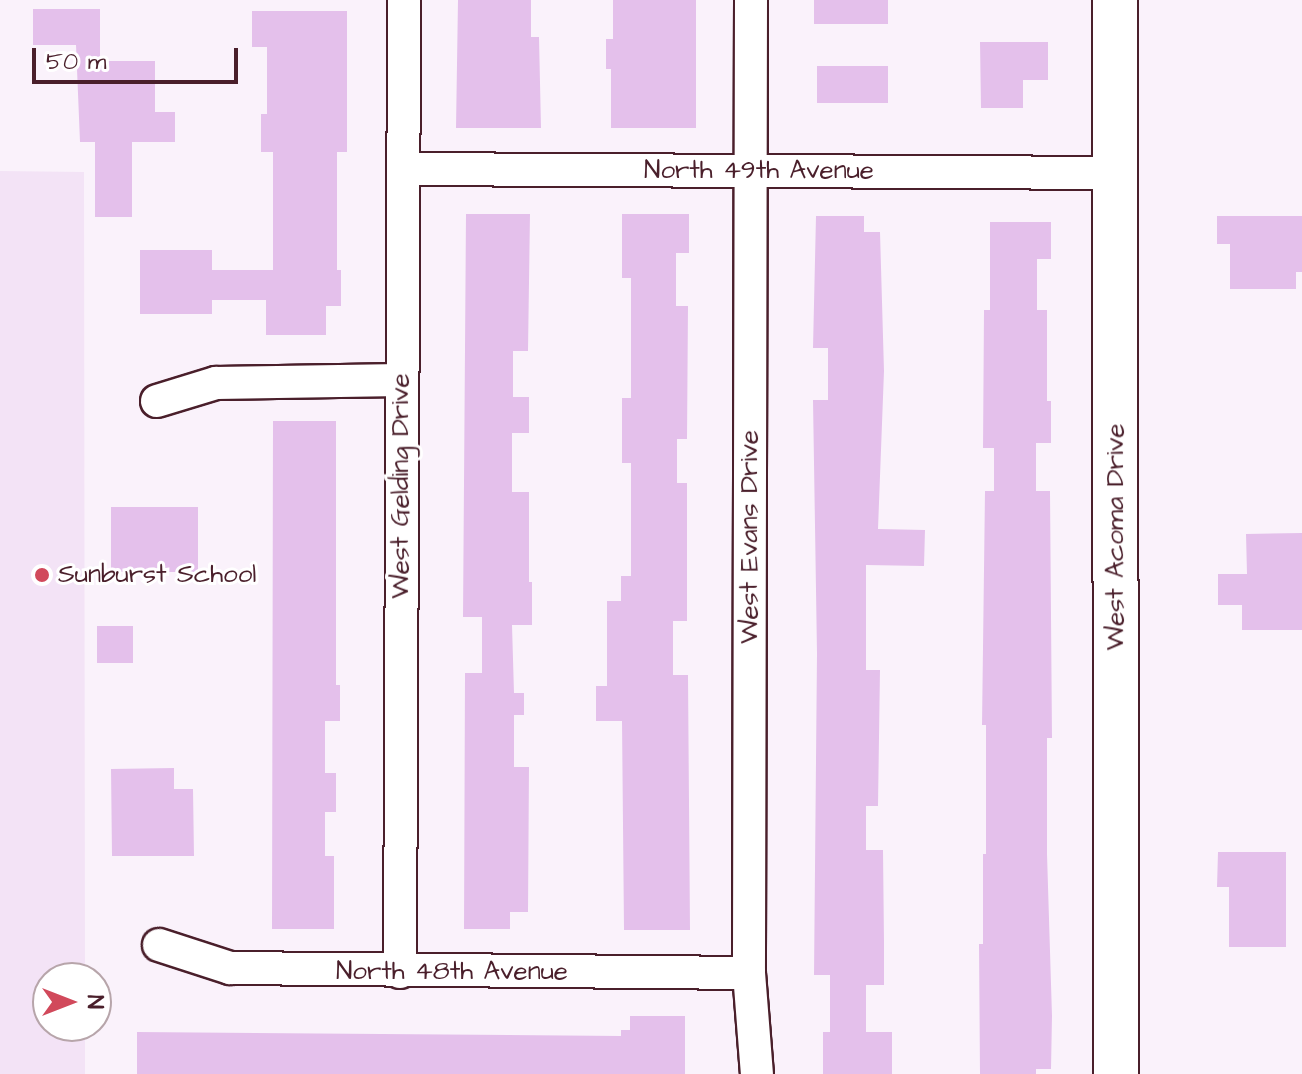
<!DOCTYPE html>
<html>
<head>
<meta charset="utf-8">
<style>
  body { margin:0 }
  #map { position:relative; width:1302px; height:1074px; overflow:hidden; background:#faf2fb; font-family:"Architects Daughter",sans-serif }
  div>[style] { position:absolute }
  .built>* { inset:0; background:#f3e3f6 }
  .building>* { inset:0; background:#e4c0eb; transform-origin:0 0 }
  .roads { filter:drop-shadow(2px 0 #4a1f2b) drop-shadow(-2px 0 #4a1f2b) drop-shadow(0 2px #4a1f2b) drop-shadow(0 -2px #4a1f2b) }
  .street>* { height:32px; margin:-16px; padding:0 16px; transform-origin:16px; border-radius:16px; background:#fff }
  .secondary>* { height:44px; margin:-22px; padding:0 22px; transform-origin:22px; border-radius:22px; background:#fff }
  .dots>* { width:22px; height:22px; translate:-50% -50%; box-sizing:border-box; border:4px solid #fff; border-radius:50% }
  span { translate:-50% -50%; white-space:nowrap; text-align:center; line-height:1.15; -webkit-text-stroke:6px #fff; paint-order:stroke }
  .street-label { font-size:26px; color:#4a1f2b }
  .poi-label { font-size:26px; color:#4a1f2b }
  .left { translate:0 -50%; text-align:left }
  .north { position:absolute; left:32px; top:962px; width:80px; height:80px; box-sizing:border-box; background:#fff; border:2px solid #b7a5aa; border-radius:50%; rotate:90deg; font-size:22px; font-weight:700; line-height:32px; text-align:center; color:#4a1f2b }
  .north::after { content:''; display:block; margin:auto; width:28px; height:36px; background:#d1495b; clip-path:polygon(50% 0,100% 100%,50% 72%,0 100%) }
  .scale { position:absolute; left:32px; top:48px; width:206px; height:36px; box-sizing:border-box; border:4px solid #4a1f2b; border-top:0; padding-left:10px; font-size:24px; line-height:28px; white-space:nowrap; color:#4a1f2b; -webkit-text-stroke:6px #fff; paint-order:stroke }
</style>
</head>
<body>
<div id="map">
  <div class="built">
    <div style="clip-path:polygon(0 171px,84px 172px,85px 978px,48px 978px,48px 1026px,85px 1026px,85px 1074px,0 1074px)"></div>
  </div>
  <div class="building">
    <div style="clip-path:polygon(458px 0,531px 0,531px 37px,539px 37px,541px 128px,456px 128px)"></div>
    <div style="clip-path:polygon(613px 0,696px 0,696px 128px,611px 128px,611px 69px,606px 69px,606px 39px,613px 39px)"></div>
    <div style="left:814px;top:0;width:74px;height:24px"></div>
    <div style="clip-path:polygon(33px 9px,100px 9px,100px 61px,155px 61px,155px 112px,175px 112px,175px 142px,132px 142px,132px 217px,95px 217px,95px 142px,80px 142px,76px 45px,33px 45px)"></div>
    <div style="clip-path:polygon(252px 11px,347px 11px,347px 152px,337px 152px,337px 270px,341px 270px,341px 306px,326px 306px,326px 335px,266px 335px,266px 300px,212px 300px,212px 314px,140px 314px,140px 250px,212px 250px,212px 270px,273px 270px,273px 152px,261px 152px,261px 114px,267px 114px,267px 47px,252px 47px)"></div>
    <div style="clip-path:polygon(980px 42px,1048px 42px,1048px 80px,1023px 80px,1023px 108px,981px 108px)"></div>
    <div style="left:817px;top:66px;width:71px;height:37px"></div>
    <div style="clip-path:polygon(466px 214px,530px 214px,528px 351px,513px 351px,513px 397px,529px 397px,529px 433px,512px 433px,512px 492px,529px 492px,529px 582px,532px 582px,532px 625px,512px 625px,514px 693px,524px 693px,524px 715px,514px 715px,514px 767px,529px 767px,528px 912px,510px 912px,510px 929px,464px 929px,465px 673px,482px 673px,482px 617px,463px 617px)"></div>
    <div style="clip-path:polygon(622px 214px,689px 214px,689px 253px,676px 253px,676px 306px,688px 306px,687px 439px,677px 439px,677px 483px,687px 483px,687px 621px,673px 621px,673px 675px,688px 675px,690px 930px,624px 930px,622px 721px,596px 721px,596px 686px,607px 686px,607px 601px,621px 601px,621px 576px,631px 576px,631px 463px,622px 463px,622px 398px,631px 398px,631px 278px,622px 278px)"></div>
    <div style="clip-path:polygon(816px 216px,864px 216px,864px 232px,880px 232px,884px 371px,878px 529px,925px 530px,924px 566px,866px 565px,866px 670px,880px 670px,878px 806px,866px 806px,866px 850px,883px 850px,884px 942px,884px 985px,866px 985px,866px 1032px,892px 1032px,892px 1074px,823px 1074px,823px 1032px,830px 1032px,830px 975px,814px 975px,817px 653px,813px 400px,828px 400px,828px 348px,813px 348px)"></div>
    <div style="clip-path:polygon(1217px 216px,1302px 216px,1302px 272px,1296px 272px,1296px 289px,1230px 289px,1230px 244px,1217px 244px)"></div>
    <div style="clip-path:polygon(990px 222px,1051px 222px,1051px 259px,1037px 259px,1037px 310px,1047px 310px,1047px 401px,1051px 401px,1051px 443px,1036px 443px,1036px 491px,1050px 491px,1052px 738px,1047px 738px,1047px 854px,1052px 1016px,1051px 1069px,1036px 1069px,1036px 1074px,980px 1074px,979px 944px,983px 944px,983px 854px,986px 854px,986px 725px,982px 725px,985px 491px,994px 491px,994px 448px,983px 448px,984px 310px,990px 310px)"></div>
    <div style="clip-path:polygon(273px 421px,336px 421px,336px 685px,340px 685px,340px 721px,325px 721px,325px 773px,336px 773px,336px 812px,325px 812px,325px 856px,334px 856px,334px 929px,272px 929px)"></div>
    <div style="left:111px;top:507px;width:87px;height:65px"></div>
    <div style="clip-path:polygon(1302px 533px,1302px 630px,1242px 630px,1242px 605px,1218px 605px,1218px 574px,1247px 574px,1246px 534px)"></div>
    <div style="left:97px;top:626px;width:36px;height:37px"></div>
    <div style="clip-path:polygon(174px 768px,174px 789px,193px 789px,194px 856px,112px 856px,111px 769px)"></div>
    <div style="clip-path:polygon(1218px 852px,1286px 852px,1286px 947px,1229px 947px,1229px 887px,1217px 887px)"></div>
    <div style="clip-path:polygon(630px 1016px,685px 1016px,685px 1074px,137px 1074px,137px 1032px,621px 1036px,621px 1030px,630px 1030px)"></div>
  </div>
  <div class="roads">
    <div class="street">
      <div style="left:751px;top:0;width:973px;rotate:90.12deg"></div>
      <div style="left:749px;top:973px;width:101px;rotate:85.5deg"></div>
      <div style="left:403px;top:169px;width:712px;rotate:0.32deg"></div>
      <div style="left:157px;top:401px;width:62px;rotate:-17deg"></div>
      <div style="left:216px;top:383px;width:185px;rotate:-0.9deg"></div>
      <div style="left:159px;top:945px;width:75px;rotate:17.9deg"></div>
      <div style="left:230px;top:968px;width:519px;rotate:0.55deg"></div>
      <div style="left:400px;top:972px;width:972px;rotate:-89.76deg"></div>
    </div>
    <div class="secondary">
      <div style="left:1115px;top:0;width:1074px;rotate:89.95deg"></div>
    </div>
  </div>
  <div class="dots">
    <div style="left:42px;top:575px;background:#d1495b"></div>
  </div>
  <div class="street-label">
    <span style="left:759px;top:171px">North 49th Avenue</span>
    <span style="left:401px;top:486px;rotate:-90deg">West Gelding Drive</span>
    <span style="left:750px;top:537px;rotate:-90deg">West Evans Drive</span>
    <span style="left:1116px;top:537px;rotate:-90deg">West Acoma Drive</span>
    <span style="left:452px;top:972px">North 48th Avenue</span>
  </div>
  <div class="poi-label">
    <span class="left" style="left:58px;top:575px">Sunburst School</span>
  </div>
  <div class="north">N</div>
  <div class="scale">50 m</div>
</div>
</body>
</html>
